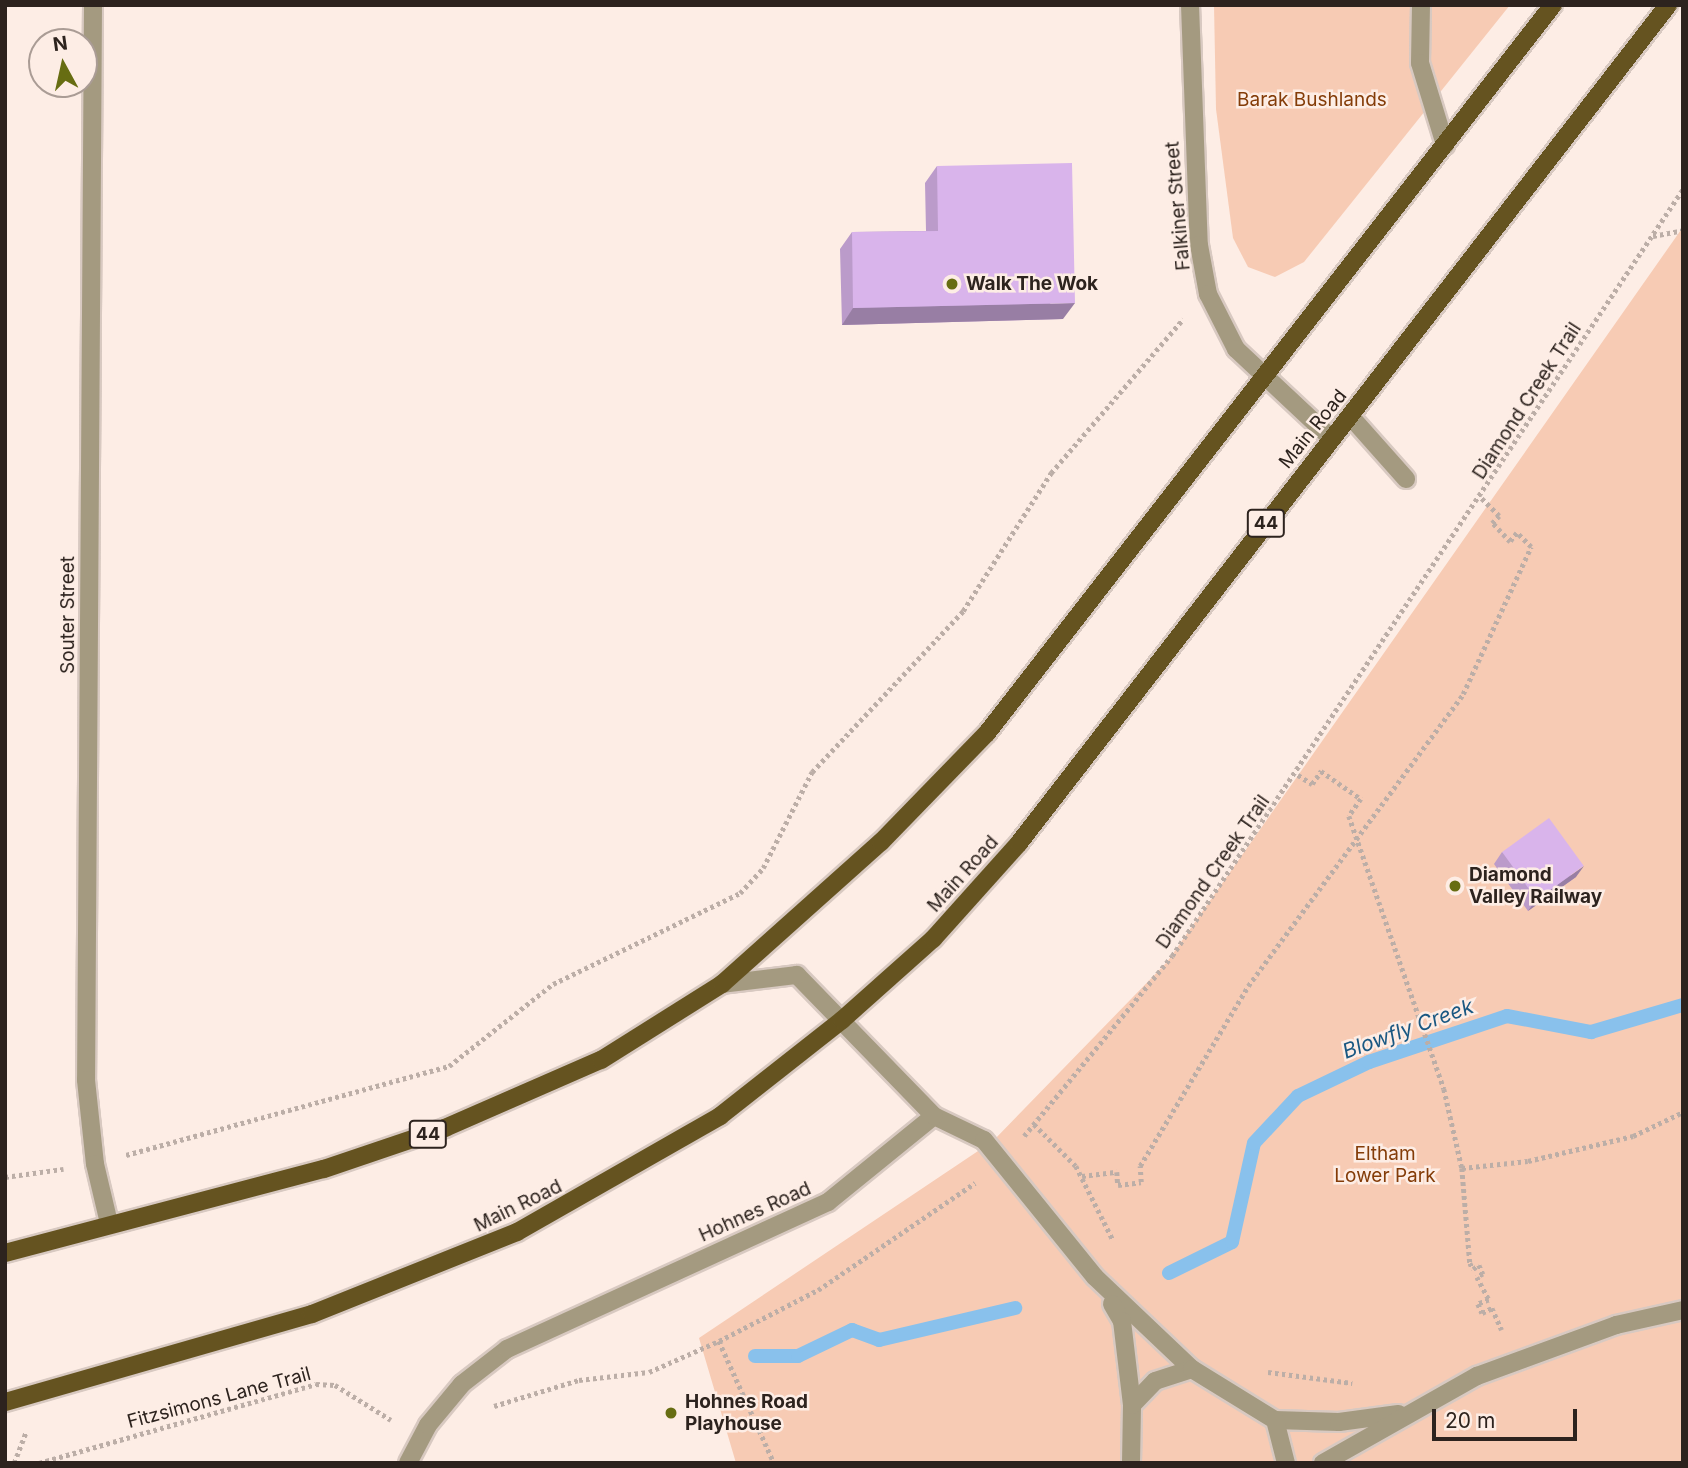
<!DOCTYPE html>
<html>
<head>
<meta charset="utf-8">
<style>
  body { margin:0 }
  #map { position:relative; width:1688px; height:1468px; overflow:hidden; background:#fdede5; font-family:Inter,sans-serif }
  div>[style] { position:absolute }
  .green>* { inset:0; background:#f7cbb4 }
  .stream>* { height:14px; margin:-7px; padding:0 7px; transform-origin:7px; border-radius:7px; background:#89c1ec }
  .path>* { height:4.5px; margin-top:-2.25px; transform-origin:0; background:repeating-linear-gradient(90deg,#bcaea7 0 3.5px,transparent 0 7px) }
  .roads { filter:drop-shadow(2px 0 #d8c9c1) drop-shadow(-2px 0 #d8c9c1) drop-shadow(0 2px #d8c9c1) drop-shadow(0 -2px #d8c9c1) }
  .minor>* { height:18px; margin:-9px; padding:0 9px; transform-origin:9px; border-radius:9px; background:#a49a80 }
  .major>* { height:18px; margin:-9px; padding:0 9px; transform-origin:9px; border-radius:9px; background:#655320 }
  .wall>* { inset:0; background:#bb9bca }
  .shaded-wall>* { inset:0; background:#987ea4 }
  .building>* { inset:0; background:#d9b4eb; transform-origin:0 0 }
  .dots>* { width:19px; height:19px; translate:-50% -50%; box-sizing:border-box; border:4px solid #fdede5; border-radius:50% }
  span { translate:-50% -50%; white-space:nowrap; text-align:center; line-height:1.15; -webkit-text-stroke:5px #fdede5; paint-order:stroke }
  .shield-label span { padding:2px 5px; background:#fdede5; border:2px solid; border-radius:5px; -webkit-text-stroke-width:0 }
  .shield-label { font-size:18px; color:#2d231e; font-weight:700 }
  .park-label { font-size:19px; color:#843c08 }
  .street-label { font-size:19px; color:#2d231e }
  .poi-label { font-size:19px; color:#2d231e; font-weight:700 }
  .left { translate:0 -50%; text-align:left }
  .water-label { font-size:21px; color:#1a5882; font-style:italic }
  .frame { position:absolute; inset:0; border:7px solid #2d231e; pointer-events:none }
  .north { position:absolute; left:28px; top:28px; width:70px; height:70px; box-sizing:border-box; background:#fdede5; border:2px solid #aa9c95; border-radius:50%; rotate:352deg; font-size:19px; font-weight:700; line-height:28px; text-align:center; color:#2d231e }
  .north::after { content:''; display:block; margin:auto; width:24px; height:32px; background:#676d12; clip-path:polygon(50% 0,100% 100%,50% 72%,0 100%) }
  .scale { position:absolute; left:1432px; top:1409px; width:145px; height:32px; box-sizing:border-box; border:4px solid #2d231e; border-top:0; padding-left:9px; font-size:21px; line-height:24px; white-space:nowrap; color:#2d231e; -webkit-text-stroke:5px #fdede5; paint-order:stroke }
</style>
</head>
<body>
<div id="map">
  <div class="green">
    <div style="clip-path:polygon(1214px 5px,1510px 5px,1304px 262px,1275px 277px,1248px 267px,1233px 238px,1216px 109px)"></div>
    <div style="clip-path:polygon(1683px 227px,1683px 1463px,736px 1463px,699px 1338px,993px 1141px,1167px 962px)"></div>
  </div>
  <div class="stream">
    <div style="left:1169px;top:1273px;width:70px;rotate:-26.2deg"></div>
    <div style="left:1232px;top:1242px;width:101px;rotate:-77.5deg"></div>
    <div style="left:1254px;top:1143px;width:64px;rotate:-46.9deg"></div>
    <div style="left:1298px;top:1096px;width:79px;rotate:-25.6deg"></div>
    <div style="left:1369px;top:1062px;width:145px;rotate:-18.4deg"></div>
    <div style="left:1507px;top:1016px;width:86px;rotate:10.8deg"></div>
    <div style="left:1591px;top:1032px;width:96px;rotate:-16.4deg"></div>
    <div style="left:755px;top:1356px;width:43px"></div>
    <div style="left:798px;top:1356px;width:60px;rotate:-25.7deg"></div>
    <div style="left:852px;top:1330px;width:29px;rotate:20deg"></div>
    <div style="left:879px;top:1340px;width:140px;rotate:-13.2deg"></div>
  </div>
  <div class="path">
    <div style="left:1653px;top:236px;width:31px;rotate:-11deg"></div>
    <div style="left:1298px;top:775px;width:17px;rotate:33deg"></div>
    <div style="left:1312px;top:784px;width:16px;rotate:-55deg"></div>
    <div style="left:1321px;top:771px;width:49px;rotate:35deg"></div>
    <div style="left:1361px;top:799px;width:21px;rotate:125deg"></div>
    <div style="left:1349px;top:816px;width:289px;rotate:70.8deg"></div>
    <div style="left:1444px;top:1089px;width:81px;rotate:77.2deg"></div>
    <div style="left:1462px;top:1168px;width:95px;rotate:85.2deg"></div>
    <div style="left:1470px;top:1263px;width:7px;rotate:63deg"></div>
    <div style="left:1473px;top:1269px;width:7px;rotate:-34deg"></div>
    <div style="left:1479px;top:1265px;width:10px;rotate:66deg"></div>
    <div style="left:1483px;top:1274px;width:7px;rotate:153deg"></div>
    <div style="left:1477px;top:1277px;width:26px;rotate:62deg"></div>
    <div style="left:1489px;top:1300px;width:12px;rotate:160deg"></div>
    <div style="left:1478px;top:1304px;width:10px;rotate:66deg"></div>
    <div style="left:1482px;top:1313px;width:11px;rotate:-27deg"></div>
    <div style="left:1492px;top:1308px;width:24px;rotate:66deg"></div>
    <div style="left:1034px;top:1124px;width:59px;rotate:45deg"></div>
    <div style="left:1076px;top:1166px;width:83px;rotate:63.4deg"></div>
    <div style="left:1024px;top:1136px;width:233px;rotate:-50.6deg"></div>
    <div style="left:1172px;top:956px;width:922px;rotate:-56.33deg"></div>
    <div style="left:126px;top:1155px;width:335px;rotate:-15.4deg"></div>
    <div style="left:449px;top:1066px;width:132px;rotate:-38.3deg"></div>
    <div style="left:553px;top:984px;width:208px;rotate:-25.9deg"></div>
    <div style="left:740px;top:893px;width:34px;rotate:-47deg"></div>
    <div style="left:763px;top:868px;width:108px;rotate:-63deg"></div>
    <div style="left:812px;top:772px;width:221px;rotate:-46.8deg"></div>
    <div style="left:963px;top:611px;width:164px;rotate:-57.5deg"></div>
    <div style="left:1051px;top:473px;width:203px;rotate:-49.4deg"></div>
    <div style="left:1462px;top:1168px;width:66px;rotate:-6.1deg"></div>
    <div style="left:1528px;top:1161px;width:108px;rotate:-13.4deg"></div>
    <div style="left:1633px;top:1136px;width:55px;rotate:-25.6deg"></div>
    <div style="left:1082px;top:1176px;width:35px;rotate:-7deg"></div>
    <div style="left:1117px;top:1172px;width:13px;rotate:86deg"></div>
    <div style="left:1118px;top:1185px;width:23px;rotate:-7deg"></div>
    <div style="left:1141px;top:1182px;width:16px;rotate:-94deg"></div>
    <div style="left:1140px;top:1166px;width:210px;rotate:-59deg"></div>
    <div style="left:1248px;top:986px;width:363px;rotate:-53.6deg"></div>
    <div style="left:1463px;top:694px;width:162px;rotate:-65.2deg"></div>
    <div style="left:1531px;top:547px;width:20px;rotate:-135deg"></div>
    <div style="left:1517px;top:533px;width:11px;rotate:128deg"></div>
    <div style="left:1510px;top:542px;width:26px;rotate:-133deg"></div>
    <div style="left:1492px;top:523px;width:10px;rotate:-45deg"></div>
    <div style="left:1499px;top:516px;width:25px;rotate:-135deg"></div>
    <div style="left:5px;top:1177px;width:59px;rotate:-7.9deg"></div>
    <div style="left:719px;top:1341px;width:134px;rotate:65.7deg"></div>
    <div style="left:1268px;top:1372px;width:85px;rotate:7.5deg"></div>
    <div style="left:494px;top:1406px;width:89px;rotate:-17deg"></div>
    <div style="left:579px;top:1380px;width:70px;rotate:-6.5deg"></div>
    <div style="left:649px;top:1372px;width:77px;rotate:-23.9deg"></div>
    <div style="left:719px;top:1341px;width:111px;rotate:-27.3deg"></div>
    <div style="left:818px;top:1290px;width:190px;rotate:-34.3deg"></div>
    <div style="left:14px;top:1463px;width:34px;rotate:-69deg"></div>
    <div style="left:39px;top:1463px;width:288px;rotate:-15.9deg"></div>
    <div style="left:316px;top:1384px;width:19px;rotate:3deg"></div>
    <div style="left:335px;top:1385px;width:66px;rotate:32deg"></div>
  </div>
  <div class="roads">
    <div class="minor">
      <div style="left:93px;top:5px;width:1075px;rotate:90.37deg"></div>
      <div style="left:86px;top:1080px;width:84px;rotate:83.9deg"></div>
      <div style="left:95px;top:1164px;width:61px;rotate:76.7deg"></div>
      <div style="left:1190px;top:5px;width:240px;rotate:87.9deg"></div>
      <div style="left:1199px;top:245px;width:50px;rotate:79.6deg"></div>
      <div style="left:1208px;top:294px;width:62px;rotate:63deg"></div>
      <div style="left:1236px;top:349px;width:130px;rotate:43.1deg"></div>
      <div style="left:1421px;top:5px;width:58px;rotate:91deg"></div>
      <div style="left:1420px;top:63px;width:86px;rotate:73deg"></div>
      <div style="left:1351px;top:417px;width:83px;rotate:48.4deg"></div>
      <div style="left:934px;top:1116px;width:55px;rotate:25.6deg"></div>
      <div style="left:984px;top:1140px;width:176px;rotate:51deg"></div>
      <div style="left:1095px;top:1277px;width:134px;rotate:43.5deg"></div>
      <div style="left:1112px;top:1304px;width:20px;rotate:60deg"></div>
      <div style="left:1122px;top:1321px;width:85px;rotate:83.2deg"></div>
      <div style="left:1275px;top:1420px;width:64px;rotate:1.8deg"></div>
      <div style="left:1339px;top:1422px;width:60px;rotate:-7.7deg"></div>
      <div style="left:408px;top:1463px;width:43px;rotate:-62.2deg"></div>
      <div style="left:428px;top:1425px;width:53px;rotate:-50.3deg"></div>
      <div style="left:462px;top:1384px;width:57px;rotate:-37.9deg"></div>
      <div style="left:507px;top:1349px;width:353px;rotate:-24.6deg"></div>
      <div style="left:828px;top:1202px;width:136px;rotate:-39.1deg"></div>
      <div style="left:934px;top:1116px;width:197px;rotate:-134.2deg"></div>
      <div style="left:797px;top:975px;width:76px;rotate:173.2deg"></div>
      <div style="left:1131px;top:1463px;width:58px;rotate:-89deg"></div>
      <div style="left:1132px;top:1405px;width:33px;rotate:-46deg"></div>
      <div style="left:1155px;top:1381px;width:39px;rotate:-18deg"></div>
      <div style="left:1192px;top:1369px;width:97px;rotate:31.6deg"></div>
      <div style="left:1275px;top:1420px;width:44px;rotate:75.7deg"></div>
      <div style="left:1323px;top:1463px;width:177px;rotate:-29.5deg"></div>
      <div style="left:1477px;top:1376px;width:148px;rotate:-20.1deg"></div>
      <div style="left:1616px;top:1325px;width:69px;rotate:-12.6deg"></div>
    </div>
    <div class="major">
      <div style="left:5px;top:1253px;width:330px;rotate:-14.8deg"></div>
      <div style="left:324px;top:1169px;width:128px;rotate:-18.7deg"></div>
      <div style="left:445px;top:1128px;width:170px;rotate:-23.6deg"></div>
      <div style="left:601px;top:1060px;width:143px;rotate:-32.1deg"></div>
      <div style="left:722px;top:984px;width:213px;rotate:-41.8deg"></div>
      <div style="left:881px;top:842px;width:152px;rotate:-45.8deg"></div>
      <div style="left:987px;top:733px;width:922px;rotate:-52.14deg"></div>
      <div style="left:5px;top:1402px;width:319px;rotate:-16deg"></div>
      <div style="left:312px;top:1314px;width:221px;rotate:-21.8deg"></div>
      <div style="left:517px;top:1232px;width:234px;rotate:-29.7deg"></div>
      <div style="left:720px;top:1116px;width:155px;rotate:-38.2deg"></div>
      <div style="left:842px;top:1020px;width:122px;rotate:-41.7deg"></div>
      <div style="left:933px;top:939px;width:129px;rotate:-48.1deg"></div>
      <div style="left:1019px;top:843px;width:1060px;rotate:-52.24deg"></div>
    </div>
  </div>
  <div class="wall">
    <div style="clip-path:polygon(937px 166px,1063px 319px,842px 325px,840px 249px,852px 232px,926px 231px,925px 183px)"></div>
    <div style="clip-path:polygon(1502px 852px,1576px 877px,1528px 911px,1494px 864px)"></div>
  </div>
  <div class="shaded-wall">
    <div style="clip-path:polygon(1075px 303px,1063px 319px,842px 325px,853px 308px)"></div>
    <div style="clip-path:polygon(1584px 866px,1576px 877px,1528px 911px,1536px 900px)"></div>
  </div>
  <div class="building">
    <div style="clip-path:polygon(1072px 163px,1075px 303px,853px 308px,852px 232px,938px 231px,937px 166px)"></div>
    <div style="left:1549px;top:818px;width:59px;height:58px;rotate:54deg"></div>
  </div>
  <div class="dots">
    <div style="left:952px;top:284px;background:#676d12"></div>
    <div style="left:1455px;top:886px;background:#676d12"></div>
    <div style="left:671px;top:1413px;background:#676d12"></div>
  </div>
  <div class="shield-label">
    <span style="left:1266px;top:523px">44</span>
    <span style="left:428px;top:1134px">44</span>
  </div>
  <div class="park-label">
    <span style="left:1312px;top:100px">Barak Bushlands</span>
    <span style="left:1385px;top:1165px">Eltham<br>Lower Park</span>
  </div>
  <div class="street-label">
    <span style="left:1178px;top:206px;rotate:-95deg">Falkiner Street</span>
    <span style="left:1527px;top:401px;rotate:-57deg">Diamond Creek Trail</span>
    <span style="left:1313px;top:429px;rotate:-51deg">Main Road</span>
    <span style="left:68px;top:615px;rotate:-90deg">Souter Street</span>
    <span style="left:1213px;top:872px;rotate:-55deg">Diamond Creek Trail</span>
    <span style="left:963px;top:874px;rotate:-48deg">Main Road</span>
    <span style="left:518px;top:1206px;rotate:-26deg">Main Road</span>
    <span style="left:755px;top:1212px;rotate:-24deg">Hohnes Road</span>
    <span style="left:219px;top:1398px;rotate:-15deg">Fitzsimons Lane Trail</span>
  </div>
  <div class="poi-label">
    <span class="left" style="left:966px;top:284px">Walk The Wok</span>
    <span class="left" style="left:1469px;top:886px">Diamond<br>Valley Railway</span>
    <span class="left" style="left:685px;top:1413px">Hohnes Road<br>Playhouse</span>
  </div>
  <div class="water-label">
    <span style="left:1408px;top:1029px;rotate:-20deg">Blowfly Creek</span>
  </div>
  <div class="frame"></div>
  <div class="north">N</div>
  <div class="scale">20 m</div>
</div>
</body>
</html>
